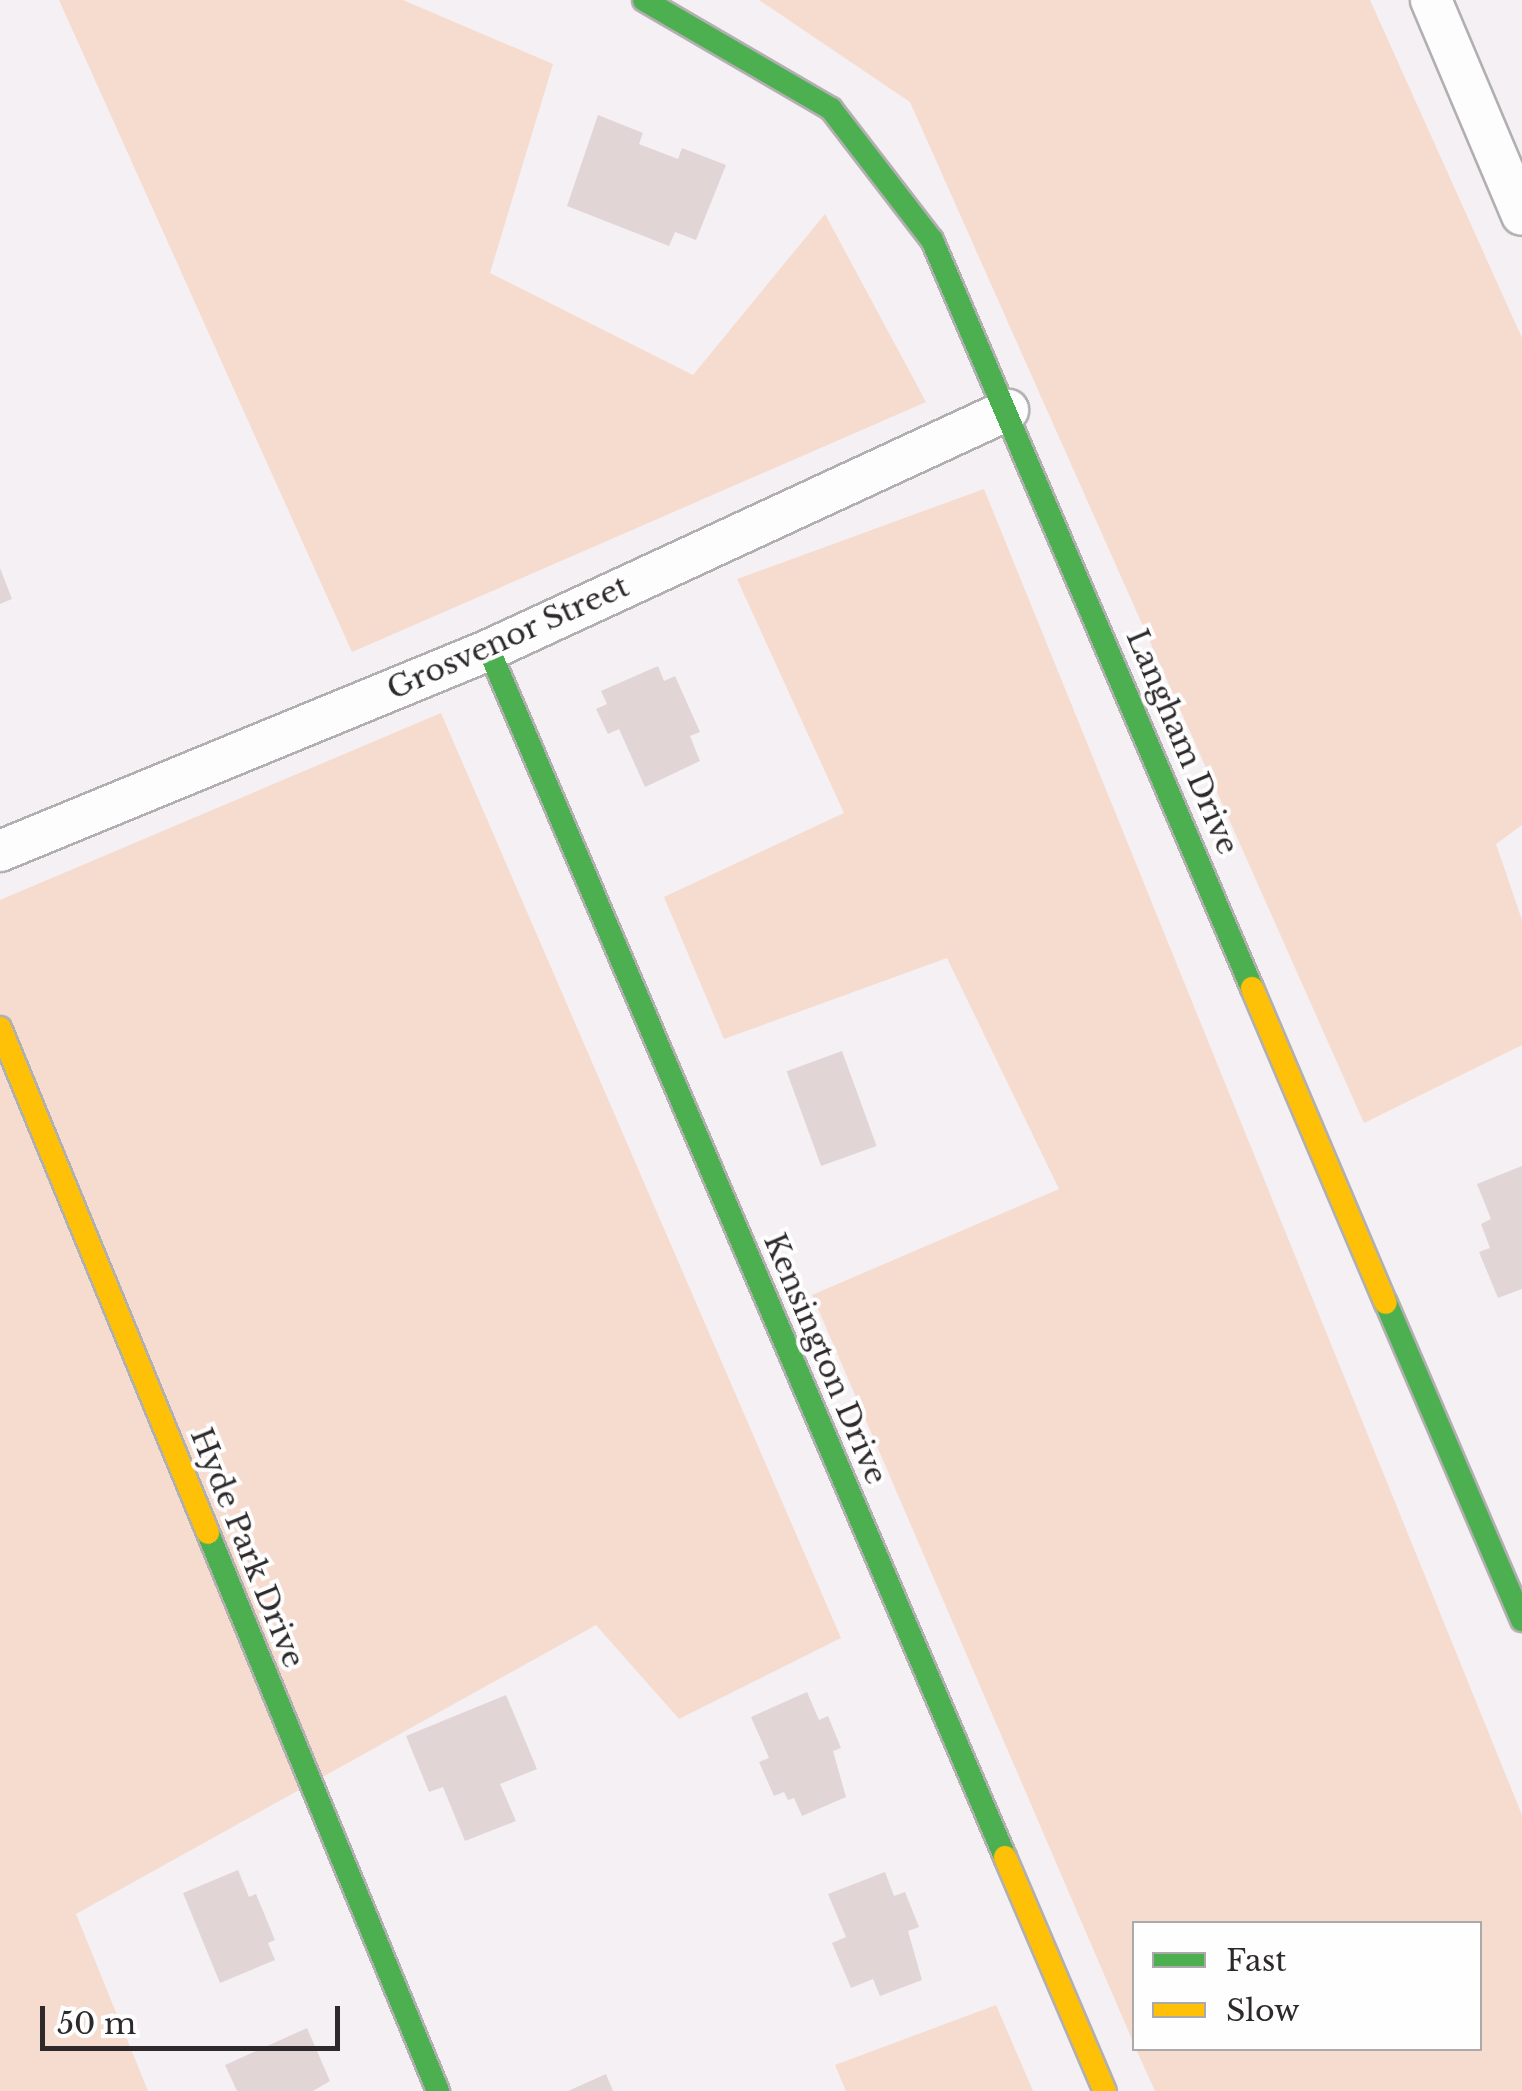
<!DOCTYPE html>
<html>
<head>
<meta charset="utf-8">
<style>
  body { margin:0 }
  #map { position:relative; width:1522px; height:2091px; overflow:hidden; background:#f5f0f3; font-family:"Libre Baskerville",serif }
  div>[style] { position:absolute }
  .green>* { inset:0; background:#f6dbcf }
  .building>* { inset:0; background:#e2d5d6; transform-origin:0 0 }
  .roads { filter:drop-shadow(2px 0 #b2afb1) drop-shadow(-2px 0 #b2afb1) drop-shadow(0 2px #b2afb1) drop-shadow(0 -2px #b2afb1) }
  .street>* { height:40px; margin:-20px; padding:0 20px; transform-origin:20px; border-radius:20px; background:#fefdfd }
  .fast>* { height:22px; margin:-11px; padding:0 11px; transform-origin:11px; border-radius:11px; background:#4caf50 }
  .slow>* { height:22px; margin:-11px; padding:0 11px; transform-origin:11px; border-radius:11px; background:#ffc107 }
  span { translate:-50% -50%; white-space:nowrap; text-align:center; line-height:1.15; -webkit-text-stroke:8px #fefefe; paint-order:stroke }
  .street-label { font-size:30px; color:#2e2a2c }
  .legend { position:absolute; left:1132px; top:1921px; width:350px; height:130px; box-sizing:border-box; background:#fefefe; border:2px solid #aba9aa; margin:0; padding:12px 18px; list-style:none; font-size:30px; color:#2e2a2c }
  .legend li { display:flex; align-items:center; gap:20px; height:50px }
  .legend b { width:50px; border:2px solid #aba9aa }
  .scale { position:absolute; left:40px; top:2006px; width:300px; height:45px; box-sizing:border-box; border:5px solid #2e2a2c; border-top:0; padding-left:12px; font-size:30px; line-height:35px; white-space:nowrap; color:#2e2a2c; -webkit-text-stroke:8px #fefefe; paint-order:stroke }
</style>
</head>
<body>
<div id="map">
  <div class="green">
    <div style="clip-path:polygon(59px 0,403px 0,553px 64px,490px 273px,693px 375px,825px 214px,926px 402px,352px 652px)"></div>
    <div style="clip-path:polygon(759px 0,1370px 0,1522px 338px,1522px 825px,1496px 844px,1522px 920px,1522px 1045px,1364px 1123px,910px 102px)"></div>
    <div style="clip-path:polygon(984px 489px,1522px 1815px,1522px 2091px,1155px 2091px,1136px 2049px,1480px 2048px,1480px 1924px,1134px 1924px,1134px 2044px,812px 1295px,1059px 1189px,947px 958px,724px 1039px,664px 897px,844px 813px,737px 579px)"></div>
    <div style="clip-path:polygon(441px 713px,841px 1638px,679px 1719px,596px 1625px,76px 1914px,148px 2091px,0 2091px,0 900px)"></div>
    <div style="clip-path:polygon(996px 2005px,1033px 2091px,846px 2091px,835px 2065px)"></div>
  </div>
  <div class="building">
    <div style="clip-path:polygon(598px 115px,643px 133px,639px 144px,678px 159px,682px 148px,726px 165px,696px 240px,675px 232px,669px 246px,567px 206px)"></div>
    <div style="clip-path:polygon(0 568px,12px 599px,0 604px)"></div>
    <div style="clip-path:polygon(658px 666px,664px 681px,675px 676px,700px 732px,690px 736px,700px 761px,645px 787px,619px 729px,608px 734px,596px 709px,607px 704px,601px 691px)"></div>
    <div style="left:842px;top:1051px;width:101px;height:59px;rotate:70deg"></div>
    <div style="clip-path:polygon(1522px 1166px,1522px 1289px,1498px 1298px,1479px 1252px,1490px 1248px,1481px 1224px,1491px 1219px,1477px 1184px)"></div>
    <div style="clip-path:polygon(807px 1692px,819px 1720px,828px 1716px,841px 1748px,833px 1751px,846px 1797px,802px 1816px,794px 1798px,788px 1800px,784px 1792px,774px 1796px,759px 1762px,769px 1758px,751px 1717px)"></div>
    <div style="clip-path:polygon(506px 1695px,537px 1769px,500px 1784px,516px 1821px,465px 1841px,443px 1787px,429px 1792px,406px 1736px)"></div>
    <div style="clip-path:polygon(238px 1870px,249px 1897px,256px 1894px,275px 1940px,268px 1943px,275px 1960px,220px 1983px,183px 1893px)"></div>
    <div style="clip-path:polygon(885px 1872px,894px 1896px,905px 1892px,919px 1927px,908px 1931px,922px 1980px,880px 1996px,873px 1979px,851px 1988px,832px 1943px,846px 1937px,828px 1894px)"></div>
    <div style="clip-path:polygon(307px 2028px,330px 2081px,313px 2091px,237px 2091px,225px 2065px)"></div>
    <div style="clip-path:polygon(606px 2074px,613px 2091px,568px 2091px)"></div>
  </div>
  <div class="roads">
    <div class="street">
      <div style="left:1431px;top:0;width:233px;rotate:67.1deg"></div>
      <div style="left:0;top:851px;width:529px;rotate:-22.34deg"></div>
      <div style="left:489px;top:650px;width:572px;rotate:-24.82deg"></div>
    </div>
    <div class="fast">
      <div style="left:644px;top:0;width:216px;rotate:30.2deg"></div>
      <div style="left:831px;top:109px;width:165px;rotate:52.4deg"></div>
      <div style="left:932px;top:240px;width:814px;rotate:66.84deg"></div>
      <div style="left:489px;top:650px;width:1313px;rotate:66.85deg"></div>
      <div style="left:1386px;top:1303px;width:345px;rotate:66.8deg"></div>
      <div style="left:208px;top:1533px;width:604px;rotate:67.6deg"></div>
    </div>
    <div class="slow">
      <div style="left:1252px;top:988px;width:342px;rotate:67deg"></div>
      <div style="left:0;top:1028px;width:546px;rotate:67.61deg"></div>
      <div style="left:1005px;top:1857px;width:254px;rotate:66.9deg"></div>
    </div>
  </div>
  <div class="street-label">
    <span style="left:508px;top:638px;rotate:-24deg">Grosvenor Street</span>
    <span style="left:1182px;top:742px;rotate:67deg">Langham Drive</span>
    <span style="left:825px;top:1359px;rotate:67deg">Kensington Drive</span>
    <span style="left:247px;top:1548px;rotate:68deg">Hyde Park Drive</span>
  </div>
  <ul class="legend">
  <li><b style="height:12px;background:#4caf50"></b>Fast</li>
  <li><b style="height:12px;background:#ffc107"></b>Slow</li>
  </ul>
  <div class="scale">50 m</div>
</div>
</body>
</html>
